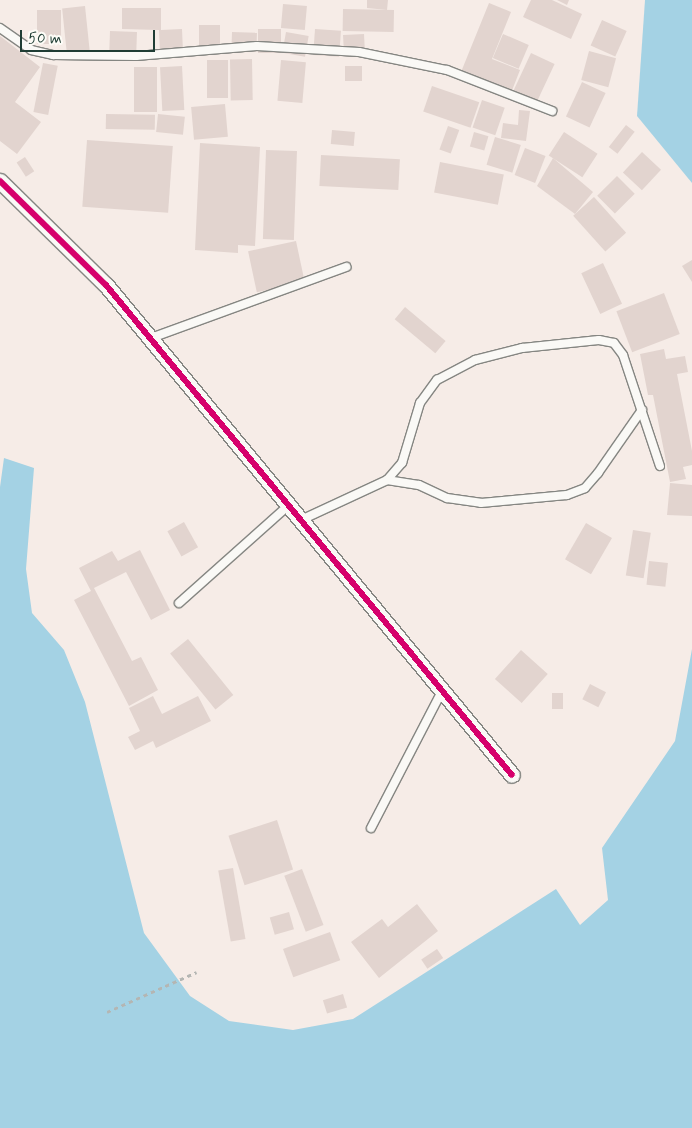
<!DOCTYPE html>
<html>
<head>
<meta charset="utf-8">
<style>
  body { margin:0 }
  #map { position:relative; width:692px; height:1128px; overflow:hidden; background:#f6ece7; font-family:Mynerve,sans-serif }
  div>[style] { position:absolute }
  .water>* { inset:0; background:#a4d2e4 }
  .building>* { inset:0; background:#e2d4cf; transform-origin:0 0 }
  .path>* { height:3px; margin-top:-1.5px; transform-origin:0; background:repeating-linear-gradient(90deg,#b4b6b3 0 4px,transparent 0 8px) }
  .roads { filter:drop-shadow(1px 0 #858682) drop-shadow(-1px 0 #858682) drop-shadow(0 1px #858682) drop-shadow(0 -1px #858682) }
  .service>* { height:8px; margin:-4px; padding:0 4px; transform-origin:4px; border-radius:4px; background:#faf9f6 }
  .minor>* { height:15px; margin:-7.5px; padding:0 7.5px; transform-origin:7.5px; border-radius:7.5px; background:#faf9f6 }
  .cycleway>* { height:6px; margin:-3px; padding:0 3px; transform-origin:3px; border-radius:3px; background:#d6006c }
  span { translate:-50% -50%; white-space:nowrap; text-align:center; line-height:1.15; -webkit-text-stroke:4px #fdfcf7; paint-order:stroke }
  .scale { position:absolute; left:20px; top:30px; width:135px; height:22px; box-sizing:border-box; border:2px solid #1f3d34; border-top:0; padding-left:6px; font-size:15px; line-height:18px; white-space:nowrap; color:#1f3d34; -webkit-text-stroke:4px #fdfcf7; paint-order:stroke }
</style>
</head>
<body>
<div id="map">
  <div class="water">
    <div style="clip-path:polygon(645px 0,692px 0,692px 183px,637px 116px)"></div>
    <div style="clip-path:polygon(4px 458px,34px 468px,26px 569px,32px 613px,64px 650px,85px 702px,144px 933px,190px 996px,229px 1021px,293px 1030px,353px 1019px,556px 889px,580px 925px,608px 900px,602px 848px,675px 741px,692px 649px,692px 1128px,0 1128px,0 487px)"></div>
  </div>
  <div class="building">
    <div style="clip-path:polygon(367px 0,388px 0,387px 10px,367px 8px)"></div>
    <div style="clip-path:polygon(531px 0,552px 0,582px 14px,571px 39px,523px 17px)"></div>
    <div style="clip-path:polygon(557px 0,569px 0,567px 5px)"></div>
    <div style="clip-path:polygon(489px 3px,511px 12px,492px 59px,520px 70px,511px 93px,461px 72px)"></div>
    <div style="left:283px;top:4px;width:24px;height:24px;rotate:5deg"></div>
    <div style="left:85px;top:6px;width:46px;height:23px;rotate:84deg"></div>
    <div style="clip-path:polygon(122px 8px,161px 8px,161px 30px,182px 29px,183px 52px,160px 53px,159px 30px,122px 29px)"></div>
    <div style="left:343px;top:9px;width:51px;height:22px;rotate:1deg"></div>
    <div style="left:37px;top:10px;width:24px;height:34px"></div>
    <div style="left:602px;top:20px;width:27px;height:28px;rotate:24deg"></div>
    <div style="left:199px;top:25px;width:21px;height:23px"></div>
    <div style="left:258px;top:29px;width:23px;height:24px"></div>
    <div style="left:315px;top:29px;width:26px;height:26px;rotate:4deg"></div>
    <div style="left:110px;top:31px;width:27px;height:24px;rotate:2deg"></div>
    <div style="left:232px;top:32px;width:25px;height:19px;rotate:2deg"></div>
    <div style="left:286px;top:32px;width:23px;height:21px;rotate:10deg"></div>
    <div style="left:364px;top:34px;width:21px;height:21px;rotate:87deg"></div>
    <div style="left:503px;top:34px;width:28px;height:26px;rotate:23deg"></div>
    <div style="clip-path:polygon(0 36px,40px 67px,15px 102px,41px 122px,17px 154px,0 141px)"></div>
    <div style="left:589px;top:51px;width:28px;height:30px;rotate:15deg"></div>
    <div style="left:531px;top:53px;width:26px;height:44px;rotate:25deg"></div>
    <div style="left:252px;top:59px;width:41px;height:22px;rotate:89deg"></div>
    <div style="left:207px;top:60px;width:21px;height:38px"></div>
    <div style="left:281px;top:60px;width:25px;height:41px;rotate:5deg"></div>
    <div style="left:43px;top:63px;width:15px;height:50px;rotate:11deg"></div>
    <div style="left:182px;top:66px;width:44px;height:22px;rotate:87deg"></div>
    <div style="left:345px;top:66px;width:17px;height:15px"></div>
    <div style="left:134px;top:67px;width:23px;height:45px"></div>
    <div style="left:582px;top:82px;width:26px;height:38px;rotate:25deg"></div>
    <div style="left:432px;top:86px;width:50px;height:27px;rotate:19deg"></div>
    <div style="left:482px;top:100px;width:24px;height:29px;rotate:19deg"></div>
    <div style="left:225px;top:104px;width:33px;height:34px;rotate:85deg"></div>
    <div style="clip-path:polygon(519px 110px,530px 111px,526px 141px,501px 138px,503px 123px,518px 125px)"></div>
    <div style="left:106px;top:114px;width:49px;height:15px;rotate:1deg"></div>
    <div style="left:158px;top:114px;width:27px;height:18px;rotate:6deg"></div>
    <div style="left:626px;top:125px;width:11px;height:28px;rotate:38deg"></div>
    <div style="left:448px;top:126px;width:12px;height:25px;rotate:20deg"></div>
    <div style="left:332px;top:130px;width:23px;height:14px;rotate:5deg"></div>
    <div style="left:474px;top:132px;width:15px;height:15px;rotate:16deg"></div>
    <div style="left:564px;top:132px;width:40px;height:28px;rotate:33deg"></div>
    <div style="left:495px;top:137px;width:27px;height:29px;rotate:17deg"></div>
    <div style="left:87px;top:140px;width:86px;height:67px;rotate:4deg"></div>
    <div style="clip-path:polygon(200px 143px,260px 147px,255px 246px,238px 245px,238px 253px,195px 250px)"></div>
    <div style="left:525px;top:148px;width:22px;height:29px;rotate:21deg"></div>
    <div style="left:266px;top:150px;width:31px;height:89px;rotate:2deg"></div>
    <div style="left:642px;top:152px;width:26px;height:28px;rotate:43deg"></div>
    <div style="left:321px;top:155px;width:79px;height:31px;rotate:3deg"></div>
    <div style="left:25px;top:157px;width:17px;height:10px;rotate:57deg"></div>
    <div style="clip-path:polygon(553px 158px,593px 192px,575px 214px,537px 186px)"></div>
    <div style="left:440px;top:162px;width:65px;height:31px;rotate:11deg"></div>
    <div style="left:617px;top:176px;width:25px;height:28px;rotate:45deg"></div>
    <div style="left:594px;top:197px;width:48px;height:28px;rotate:48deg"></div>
    <div style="left:296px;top:241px;width:42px;height:49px;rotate:78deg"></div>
    <div style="clip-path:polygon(692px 260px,692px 282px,682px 266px)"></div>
    <div style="left:603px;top:263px;width:45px;height:24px;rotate:65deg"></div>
    <div style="left:664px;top:293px;width:44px;height:51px;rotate:69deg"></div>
    <div style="left:405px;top:307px;width:53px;height:16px;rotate:40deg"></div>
    <div style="clip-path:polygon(664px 349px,666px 359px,685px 356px,688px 372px,677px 374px,692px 451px,692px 465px,683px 467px,686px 479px,670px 482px,653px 395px,648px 395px,640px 354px)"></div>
    <div style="clip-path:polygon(670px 483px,692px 485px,692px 516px,667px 515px)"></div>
    <div style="left:184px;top:522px;width:29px;height:19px;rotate:61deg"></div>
    <div style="left:586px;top:523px;width:30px;height:42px;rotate:30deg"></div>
    <div style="left:633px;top:530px;width:18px;height:46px;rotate:9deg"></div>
    <div style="clip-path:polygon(140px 550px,170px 610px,151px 620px,126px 572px,94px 588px,132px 661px,141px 657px,158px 690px,129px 706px,74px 600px,91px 591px,79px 568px,112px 551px,118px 561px)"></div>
    <div style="left:649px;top:561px;width:19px;height:24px;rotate:6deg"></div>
    <div style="left:188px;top:639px;width:72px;height:23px;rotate:51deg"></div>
    <div style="left:521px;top:650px;width:36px;height:39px;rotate:42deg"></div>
    <div style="left:590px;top:684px;width:18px;height:17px;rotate:27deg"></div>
    <div style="left:552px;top:693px;width:11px;height:16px"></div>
    <div style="clip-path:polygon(153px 696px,162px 714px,198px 696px,211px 721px,156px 748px,153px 741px,135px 750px,128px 737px,140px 731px,129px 708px)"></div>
    <div style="left:277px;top:820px;width:52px;height:51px;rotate:72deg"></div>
    <div style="left:233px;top:868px;width:72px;height:15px;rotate:80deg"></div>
    <div style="left:302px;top:869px;width:60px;height:19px;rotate:69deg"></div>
    <div style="clip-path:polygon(417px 904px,438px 931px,379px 978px,351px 942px,382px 919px,388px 927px)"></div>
    <div style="left:289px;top:912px;width:18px;height:20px;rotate:74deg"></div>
    <div style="left:330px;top:932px;width:30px;height:50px;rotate:70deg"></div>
    <div style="left:437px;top:949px;width:11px;height:19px;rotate:56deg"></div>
    <div style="left:343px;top:994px;width:14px;height:21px;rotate:73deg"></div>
  </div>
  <div class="path">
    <div style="left:107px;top:1012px;width:98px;rotate:-24deg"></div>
  </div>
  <div class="roads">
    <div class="service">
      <div style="left:0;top:28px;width:38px;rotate:35deg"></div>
      <div style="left:31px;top:50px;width:23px;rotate:13deg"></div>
      <div style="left:53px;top:55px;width:83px;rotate:0.7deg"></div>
      <div style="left:136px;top:56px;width:121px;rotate:-4.7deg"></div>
      <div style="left:257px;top:46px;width:102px;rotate:3.4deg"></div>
      <div style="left:359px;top:52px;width:90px;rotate:11.6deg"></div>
      <div style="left:447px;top:70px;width:113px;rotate:21.3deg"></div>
      <div style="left:151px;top:338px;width:208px;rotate:-20deg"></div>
      <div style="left:387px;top:480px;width:32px;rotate:9deg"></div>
      <div style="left:419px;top:485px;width:31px;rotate:25deg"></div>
      <div style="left:447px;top:498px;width:34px;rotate:8deg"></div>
      <div style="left:481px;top:503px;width:86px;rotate:-5.3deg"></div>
      <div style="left:567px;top:495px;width:19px;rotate:-21deg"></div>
      <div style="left:585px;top:488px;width:20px;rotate:-49deg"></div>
      <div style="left:598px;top:473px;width:77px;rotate:-55.1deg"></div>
      <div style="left:301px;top:520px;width:95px;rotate:-24.9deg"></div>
      <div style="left:387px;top:480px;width:23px;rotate:-49deg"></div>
      <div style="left:402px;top:463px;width:63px;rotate:-73.3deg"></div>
      <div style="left:420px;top:403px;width:29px;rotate:-54deg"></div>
      <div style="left:437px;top:380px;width:43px;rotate:-27.8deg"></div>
      <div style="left:475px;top:360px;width:49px;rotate:-14.3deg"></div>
      <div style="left:522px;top:348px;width:77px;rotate:-5.9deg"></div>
      <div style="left:599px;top:340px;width:15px;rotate:11deg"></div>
      <div style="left:614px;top:343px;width:15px;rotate:53deg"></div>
      <div style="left:623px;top:355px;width:117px;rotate:71.6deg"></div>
      <div style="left:179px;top:603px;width:147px;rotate:-41.7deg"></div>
      <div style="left:371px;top:828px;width:154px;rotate:-62.6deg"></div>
    </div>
    <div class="minor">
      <div style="left:0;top:181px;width:148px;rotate:44.5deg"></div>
      <div style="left:106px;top:285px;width:636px;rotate:50.36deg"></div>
    </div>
  </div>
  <div class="cycleway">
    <div style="left:0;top:181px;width:148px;rotate:44.5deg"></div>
    <div style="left:106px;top:285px;width:636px;rotate:50.36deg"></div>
  </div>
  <div class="scale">50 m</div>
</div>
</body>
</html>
